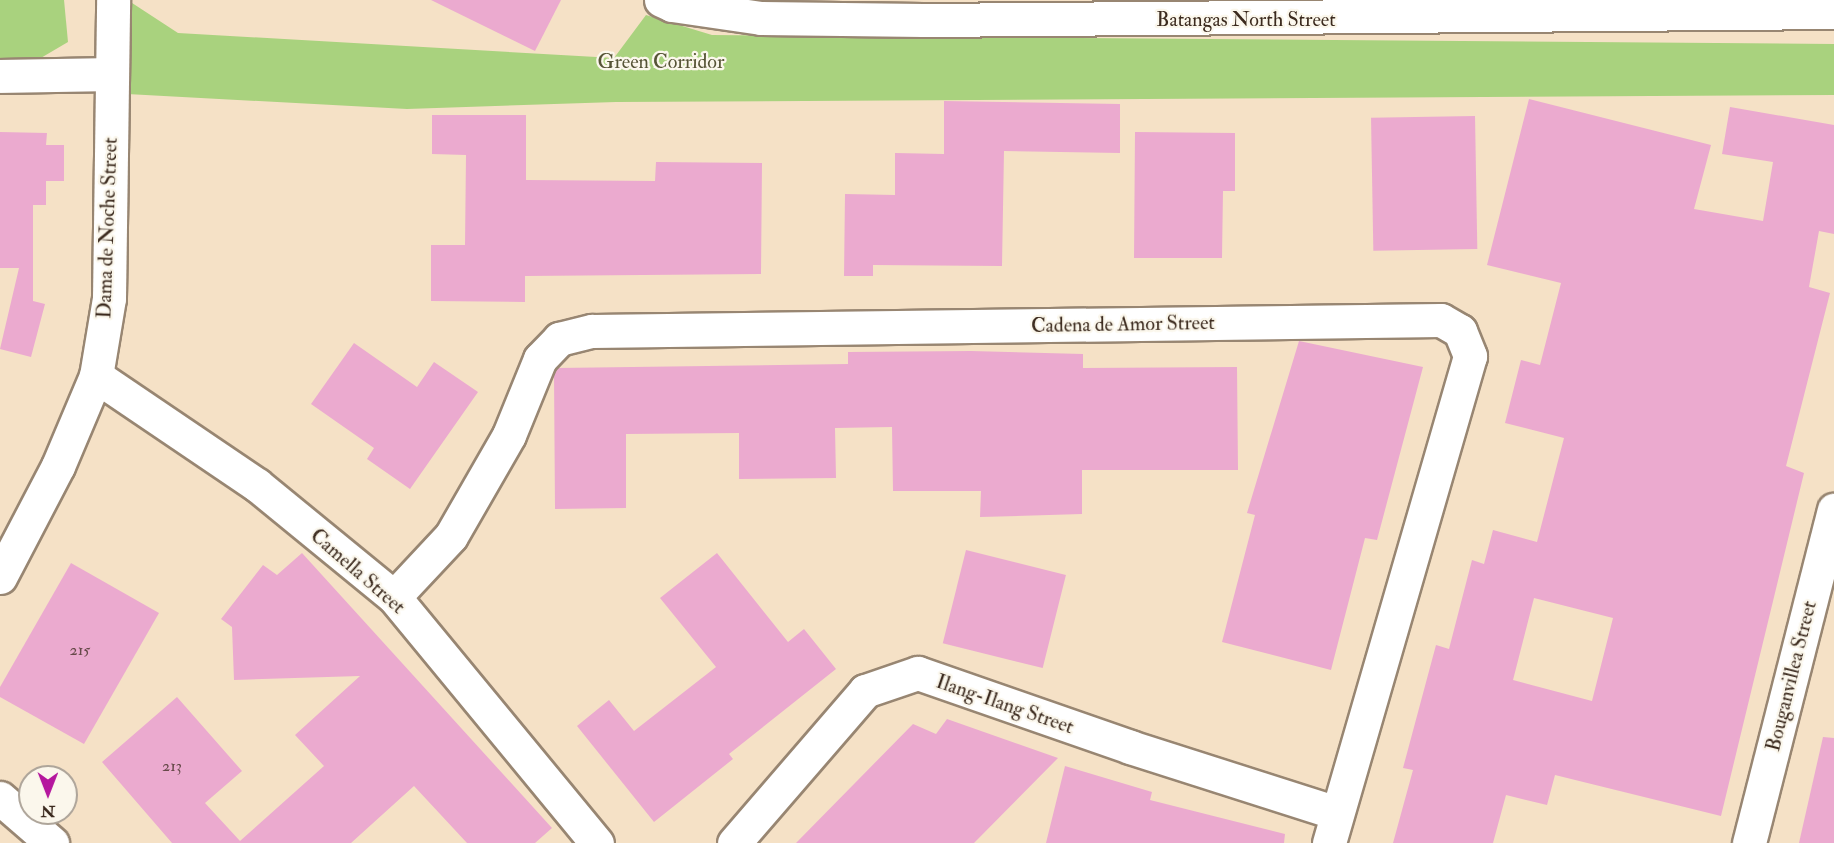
<!DOCTYPE html>
<html>
<head>
<meta charset="utf-8">
<style>
  body { margin:0 }
  #map { position:relative; width:1834px; height:843px; overflow:hidden; background:#f5e1c6; font-family:"IM FELL Double Pica",serif }
  div>[style] { position:absolute }
  .green>* { inset:0; background:#a9d27e }
  .building>* { inset:0; background:#ebaacf; transform-origin:0 0 }
  .roads { filter:drop-shadow(2px 0 #988672) drop-shadow(-2px 0 #988672) drop-shadow(0 2px #988672) drop-shadow(0 -2px #988672) }
  .minor>* { height:33px; margin:-16.5px; padding:0 16.5px; transform-origin:16.5px; border-radius:16.5px; background:#fff }
  span { translate:-50% -50%; white-space:nowrap; text-align:center; line-height:1.15; -webkit-text-stroke:4.5px #fbf7ec; paint-order:stroke }
  .number-label { font-size:16px; color:#674a4a }
  .number-label span { -webkit-text-stroke-width:0 }
  .street-label { font-size:20px; color:#3b2a1e }
  .park-label { font-size:20px; color:#565436 }
  .north { position:absolute; left:18px; top:765px; width:60px; height:60px; box-sizing:border-box; background:#fbf7ec; border:2px solid #aea59a; border-radius:50%; rotate:180deg; font-size:16px; font-weight:700; line-height:24px; text-align:center; color:#3b2a1e }
  .north::after { content:''; display:block; margin:auto; width:21px; height:27px; background:#b5179e; clip-path:polygon(50% 0,100% 100%,50% 72%,0 100%) }
</style>
</head>
<body>
<div id="map">
  <div class="green">
    <div style="clip-path:polygon(0 0,64px 0,68px 42px,34px 62px,0 62px)"></div>
    <div style="clip-path:polygon(129px 1px,178px 33px,614px 58px,646px 15px,712px 35px,1834px 44px,1834px 95px,616px 102px,407px 109px,127px 94px)"></div>
  </div>
  <div class="building">
    <div style="clip-path:polygon(431px 0,561px 0,535px 51px)"></div>
    <div style="clip-path:polygon(evenodd,1529px 99px,1711px 145px,1694px 209px,1763px 221px,1773px 162px,1722px 154px,1730px 107px,1834px 125px,1834px 234px,1819px 231px,1809px 287px,1830px 293px,1786px 466px,1804px 473px,1721px 816px,1555px 775px,1547px 805px,1506px 795px,1493px 843px,1393px 843px,1413px 770px,1403px 768px,1436px 645px,1449px 649px,1472px 560px,1484px 564px,1493px 530px,1537px 542px,1564px 438px,1505px 423px,1521px 360px,1540px 365px,1561px 283px,1487px 265px,1529px 99px,1534px 598px,1613px 618px,1592px 701px,1513px 680px,1534px 598px)"></div>
    <div style="clip-path:polygon(944px 101px,1120px 104px,1120px 153px,1004px 151px,1002px 266px,873px 265px,873px 276px,844px 276px,845px 194px,895px 195px,895px 153px,944px 154px)"></div>
    <div style="clip-path:polygon(432px 115px,526px 115px,526px 180px,655px 181px,656px 162px,762px 163px,761px 274px,525px 276px,525px 302px,431px 301px,431px 245px,465px 245px,466px 155px,432px 154px)"></div>
    <div style="left:1475px;top:116px;width:133px;height:104px;rotate:89deg"></div>
    <div style="clip-path:polygon(0 132px,47px 133px,46px 145px,64px 145px,64px 181px,46px 181px,46px 205px,33px 205px,33px 301px,45px 304px,31px 357px,0 349px,19px 268px,0 268px)"></div>
    <div style="clip-path:polygon(1135px 132px,1235px 133px,1235px 191px,1223px 191px,1222px 258px,1134px 258px)"></div>
    <div style="clip-path:polygon(1299px 341px,1423px 367px,1377px 540px,1365px 538px,1331px 670px,1222px 642px,1255px 515px,1247px 513px)"></div>
    <div style="clip-path:polygon(354px 343px,417px 387px,434px 362px,478px 392px,410px 489px,367px 459px,374px 448px,311px 404px)"></div>
    <div style="clip-path:polygon(971px 351px,1083px 354px,1083px 368px,1237px 367px,1238px 470px,1082px 470px,1082px 514px,980px 517px,981px 491px,893px 491px,892px 427px,835px 428px,836px 478px,739px 479px,739px 433px,626px 434px,626px 508px,555px 509px,554px 376px,557px 368px,848px 364px,848px 352px)"></div>
    <div style="left:966px;top:550px;width:103px;height:96px;rotate:14deg"></div>
    <div style="clip-path:polygon(302px 553px,552px 828px,535px 843px,467px 843px,414px 786px,351px 843px,172px 843px,102px 762px,177px 697px,242px 771px,205px 803px,240px 841px,324px 766px,295px 735px,360px 676px,234px 680px,232px 627px,221px 619px,263px 565px,277px 575px)"></div>
    <div style="clip-path:polygon(717px 553px,788px 642px,804px 629px,836px 669px,729px 754px,733px 759px,654px 822px,577px 726px,609px 700px,634px 731px,716px 667px,660px 598px)"></div>
    <div style="clip-path:polygon(71px 563px,159px 613px,84px 744px,0 697px,0 687px)"></div>
    <div style="clip-path:polygon(947px 719px,1058px 758px,974px 843px,796px 843px,913px 724px,936px 734px)"></div>
    <div style="clip-path:polygon(1823px 737px,1834px 738px,1834px 843px,1799px 843px)"></div>
    <div style="clip-path:polygon(1065px 766px,1152px 792px,1150px 800px,1285px 834px,1284px 843px,1046px 843px)"></div>
  </div>
  <div class="roads">
    <div class="minor">
      <div style="left:661px;top:0;width:12px;rotate:24deg"></div>
      <div style="left:672px;top:5px;width:90px;rotate:8.3deg"></div>
      <div style="left:761px;top:18px;width:162px;rotate:0.7deg"></div>
      <div style="left:923px;top:20px;width:911px;rotate:-0.5deg"></div>
      <div style="left:0;top:76px;width:112px;rotate:-1deg"></div>
      <div style="left:96px;top:376px;width:194px;rotate:34.1deg"></div>
      <div style="left:257px;top:485px;width:177px;rotate:39.3deg"></div>
      <div style="left:394px;top:597px;width:319px;rotate:50.5deg"></div>
      <div style="left:0;top:577px;width:125px;rotate:-62.4deg"></div>
      <div style="left:58px;top:466px;width:98px;rotate:-67.1deg"></div>
      <div style="left:96px;top:376px;width:79px;rotate:-80.5deg"></div>
      <div style="left:109px;top:298px;width:298px;rotate:-89.2deg"></div>
      <div style="left:394px;top:597px;width:83px;rotate:-46.9deg"></div>
      <div style="left:451px;top:536px;width:116px;rotate:-60.1deg"></div>
      <div style="left:509px;top:435px;width:82px;rotate:-67.8deg"></div>
      <div style="left:540px;top:359px;width:28px;rotate:-46deg"></div>
      <div style="left:559px;top:339px;width:34px;rotate:-14deg"></div>
      <div style="left:592px;top:331px;width:849px;rotate:-0.74deg"></div>
      <div style="left:1441px;top:320px;width:22px;rotate:30deg"></div>
      <div style="left:1460px;top:331px;width:27px;rotate:68deg"></div>
      <div style="left:1470px;top:356px;width:507px;rotate:106.15deg"></div>
      <div style="left:0;top:798px;width:69px;rotate:40.9deg"></div>
      <div style="left:734px;top:843px;width:201px;rotate:-49.2deg"></div>
      <div style="left:865px;top:691px;width:56px;rotate:-18.8deg"></div>
      <div style="left:918px;top:673px;width:225px;rotate:19.2deg"></div>
      <div style="left:1130px;top:747px;width:217px;rotate:17.7deg"></div>
      <div style="left:1749px;top:843px;width:344px;rotate:-75.7deg"></div>
    </div>
  </div>
  <div class="number-label">
    <span style="left:80px;top:650px">215</span>
    <span style="left:172px;top:766px">213</span>
  </div>
  <div class="street-label">
    <span style="left:1246px;top:19px">Batangas North Street</span>
    <span style="left:107px;top:228px;rotate:-88deg">Dama de Noche Street</span>
    <span style="left:1123px;top:324px;rotate:-1deg">Cadena de Amor Street</span>
    <span style="left:358px;top:571px;rotate:41deg">Camella Street</span>
    <span style="left:1791px;top:676px;rotate:-76deg">Bouganvillea Street</span>
    <span style="left:1005px;top:704px;rotate:19deg">Ilang-Ilang Street</span>
  </div>
  <div class="park-label">
    <span style="left:661px;top:61px">Green Corridor</span>
  </div>
  <div class="north">N</div>
</div>
</body>
</html>
